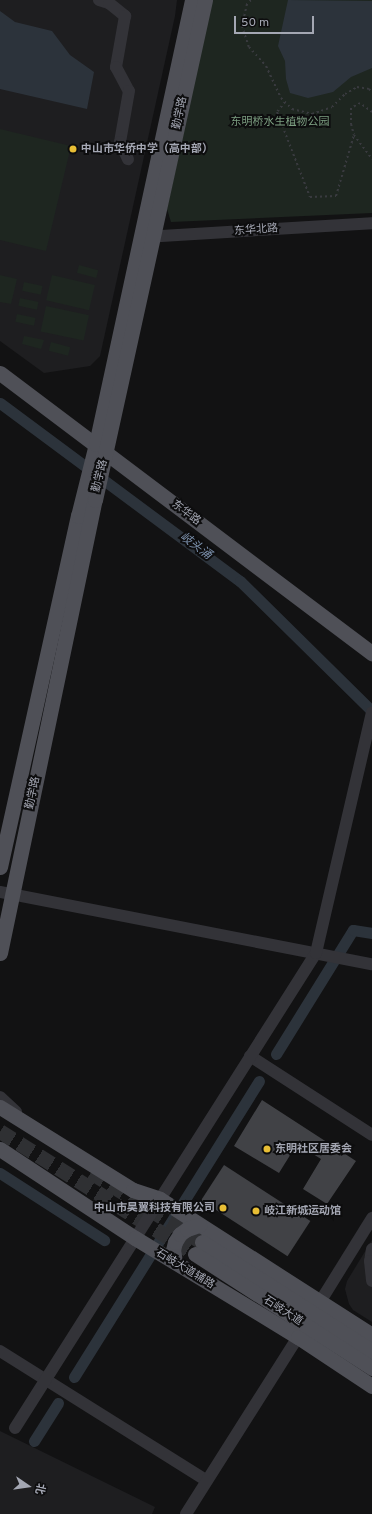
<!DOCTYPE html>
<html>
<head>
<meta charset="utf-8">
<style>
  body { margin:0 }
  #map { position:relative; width:372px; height:1514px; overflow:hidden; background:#121213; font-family:Overpass,"Noto Sans SC",sans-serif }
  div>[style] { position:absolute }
  .built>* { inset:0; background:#1e1e20 }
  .green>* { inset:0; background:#1e2620; transform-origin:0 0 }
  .water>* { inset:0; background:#2c333b }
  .canal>* { height:11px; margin:-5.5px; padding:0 5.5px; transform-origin:5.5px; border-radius:5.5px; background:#2c333b }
  .building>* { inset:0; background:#414246; transform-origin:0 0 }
  .major-tunnel>* { height:15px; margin-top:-7.5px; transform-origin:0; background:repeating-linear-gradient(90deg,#2f3033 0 15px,transparent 0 23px) }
  .path>* { height:2px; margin-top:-1px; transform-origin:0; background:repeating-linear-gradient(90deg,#393a3f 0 2px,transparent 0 5px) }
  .minor>* { height:12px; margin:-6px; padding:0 6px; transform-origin:6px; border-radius:6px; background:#333338 }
  .major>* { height:15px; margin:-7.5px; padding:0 7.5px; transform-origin:7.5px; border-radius:7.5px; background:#4f5057 }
  .dots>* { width:11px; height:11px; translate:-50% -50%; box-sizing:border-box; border:2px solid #0d0d0e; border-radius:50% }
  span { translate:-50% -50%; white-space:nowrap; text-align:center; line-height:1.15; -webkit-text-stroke:4px #0d0d0e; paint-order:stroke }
  .street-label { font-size:11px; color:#a4a7b3 }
  .park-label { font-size:11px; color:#7c9e81 }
  .poi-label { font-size:11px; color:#a4a7b3; font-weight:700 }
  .left { translate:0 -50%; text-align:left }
  .right { translate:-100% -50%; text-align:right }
  .water-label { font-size:12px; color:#7c91ad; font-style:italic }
  .north { position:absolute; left:8px; top:1466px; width:40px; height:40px; -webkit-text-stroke:3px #0d0d0e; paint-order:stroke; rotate:103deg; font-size:11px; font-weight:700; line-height:16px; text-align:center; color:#a4a7b3 }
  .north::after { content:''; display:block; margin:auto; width:14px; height:18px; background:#a4a7b3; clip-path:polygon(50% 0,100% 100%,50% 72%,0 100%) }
  .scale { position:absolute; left:234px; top:16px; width:80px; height:18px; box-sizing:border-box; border:2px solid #a4a7b3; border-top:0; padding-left:5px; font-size:12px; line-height:14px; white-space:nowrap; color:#a4a7b3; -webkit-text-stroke:3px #0d0d0e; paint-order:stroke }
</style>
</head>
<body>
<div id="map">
  <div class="built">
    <div style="clip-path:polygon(0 0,177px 0,175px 16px,100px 356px,90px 366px,44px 373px,0 341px)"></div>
    <div style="clip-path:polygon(372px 1240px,372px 1322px,353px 1310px,349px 1304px,345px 1289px,347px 1281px)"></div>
    <div style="clip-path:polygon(0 1431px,155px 1507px,152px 1514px,0 1514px)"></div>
  </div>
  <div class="green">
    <div style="clip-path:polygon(212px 0,372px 0,372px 213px,171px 222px,167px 209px)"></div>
    <div style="clip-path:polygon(0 129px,71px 146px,46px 251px,0 240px)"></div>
    <div style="left:79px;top:265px;width:20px;height:8px;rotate:15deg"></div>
    <div style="clip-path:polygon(0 275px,17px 279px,11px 304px,0 302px)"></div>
    <div style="left:52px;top:275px;width:44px;height:26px;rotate:13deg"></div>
    <div style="left:24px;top:282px;width:19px;height:9px;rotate:12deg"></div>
    <div style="left:20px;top:298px;width:19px;height:8px;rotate:12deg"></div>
    <div style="left:46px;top:306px;width:44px;height:26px;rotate:12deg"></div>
    <div style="left:17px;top:314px;width:19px;height:8px;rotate:12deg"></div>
    <div style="clip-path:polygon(24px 336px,44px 340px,41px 349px,22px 344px)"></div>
    <div style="left:51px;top:342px;width:20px;height:9px;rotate:15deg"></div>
  </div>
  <div class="water">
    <div style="clip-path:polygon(288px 0,372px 1px,372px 68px,351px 77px,333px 92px,308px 98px,290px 93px,286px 79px,285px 61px,278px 46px)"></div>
    <div style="clip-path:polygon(0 11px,15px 22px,52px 31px,70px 55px,94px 72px,87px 109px,0 89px)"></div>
  </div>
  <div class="canal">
    <div style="left:0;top:403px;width:299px;rotate:36.6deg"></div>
    <div style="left:240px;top:581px;width:185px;rotate:44.6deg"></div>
    <div style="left:276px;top:1054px;width:146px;rotate:-58.2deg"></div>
    <div style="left:353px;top:930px;width:19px;rotate:9deg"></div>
    <div style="left:0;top:1173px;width:124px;rotate:32.8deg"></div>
    <div style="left:74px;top:1377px;width:349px;rotate:-58deg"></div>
    <div style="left:34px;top:1441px;width:45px;rotate:-57.7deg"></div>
  </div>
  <div class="building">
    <div style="clip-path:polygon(262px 1100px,356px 1161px,327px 1204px,303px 1189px,321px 1159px,297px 1144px,279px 1173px,234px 1146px)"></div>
    <div style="left:224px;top:1165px;width:103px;height:42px;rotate:33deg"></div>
  </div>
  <div class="major-tunnel">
    <div style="left:0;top:1131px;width:231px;rotate:32.2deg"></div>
    <div style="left:91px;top:1172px;width:131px;rotate:32.2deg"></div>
  </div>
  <div class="path">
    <div style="left:251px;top:0;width:6px;rotate:135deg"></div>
    <div style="left:247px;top:4px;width:23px;rotate:103deg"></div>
    <div style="left:242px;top:26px;width:22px;rotate:72deg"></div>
    <div style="left:249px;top:47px;width:25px;rotate:48deg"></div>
    <div style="left:266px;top:66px;width:35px;rotate:65deg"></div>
    <div style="left:281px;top:98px;width:16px;rotate:45deg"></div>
    <div style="left:292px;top:109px;width:21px;rotate:14deg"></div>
    <div style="left:312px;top:114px;width:21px;rotate:-19deg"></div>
    <div style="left:332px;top:107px;width:18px;rotate:-45deg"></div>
    <div style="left:345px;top:94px;width:14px;rotate:-30deg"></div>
    <div style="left:357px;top:87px;width:12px;rotate:9deg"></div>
    <div style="left:369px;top:89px;width:4px;rotate:45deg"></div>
    <div style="left:285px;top:102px;width:13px;rotate:129deg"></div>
    <div style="left:277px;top:112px;width:91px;rotate:68.8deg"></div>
    <div style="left:310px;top:197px;width:26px;rotate:-2deg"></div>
    <div style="left:336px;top:196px;width:64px;rotate:-73.6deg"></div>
    <div style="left:372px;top:112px;width:15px;rotate:-143deg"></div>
    <div style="left:360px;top:103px;width:10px;rotate:151deg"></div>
    <div style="left:351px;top:108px;width:16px;rotate:90deg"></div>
    <div style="left:351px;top:124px;width:11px;rotate:75deg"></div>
    <div style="left:354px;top:135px;width:30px;rotate:53deg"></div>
  </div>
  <div class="minor">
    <div style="left:99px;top:0;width:10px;rotate:17deg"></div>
    <div style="left:109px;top:3px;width:21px;rotate:39deg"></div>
    <div style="left:125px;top:16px;width:52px;rotate:100deg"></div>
    <div style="left:116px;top:67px;width:27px;rotate:62deg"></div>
    <div style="left:129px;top:91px;width:52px;rotate:100deg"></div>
    <div style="left:120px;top:142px;width:19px;rotate:65deg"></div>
    <div style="left:145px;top:237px;width:227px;rotate:-3.5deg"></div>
    <div style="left:0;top:892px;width:379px;rotate:11deg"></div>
    <div style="left:250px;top:1056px;width:145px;rotate:32.9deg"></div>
    <div style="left:0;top:1097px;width:22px;rotate:43deg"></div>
    <div style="left:372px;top:1249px;width:12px;rotate:99deg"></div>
    <div style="left:370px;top:1261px;width:20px;rotate:84deg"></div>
    <div style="left:320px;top:1302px;width:99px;rotate:-58.2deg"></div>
    <div style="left:0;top:1351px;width:243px;rotate:32.1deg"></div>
    <div style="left:15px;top:1428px;width:562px;rotate:-57.64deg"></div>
    <div style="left:316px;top:953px;width:247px;rotate:-76.9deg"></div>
    <div style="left:186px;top:1514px;width:209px;rotate:-57.7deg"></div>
  </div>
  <div class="major">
    <div style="left:0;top:373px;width:466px;rotate:37deg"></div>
    <div style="left:0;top:867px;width:360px;rotate:-77.5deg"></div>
    <div style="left:78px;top:516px;width:74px;rotate:-76deg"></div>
    <div style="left:96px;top:444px;width:454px;rotate:-77.8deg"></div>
    <div style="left:0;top:953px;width:463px;rotate:-78.2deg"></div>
    <div style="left:95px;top:500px;width:512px;rotate:-77.59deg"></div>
    <div style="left:0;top:1107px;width:157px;rotate:32deg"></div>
    <div style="left:133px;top:1190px;width:28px;rotate:18deg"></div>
    <div style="left:160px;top:1199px;width:252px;rotate:32.7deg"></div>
    <div style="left:0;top:1149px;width:162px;rotate:33.4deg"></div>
    <div style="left:135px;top:1238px;width:191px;rotate:31.3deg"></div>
    <div style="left:298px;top:1337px;width:89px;rotate:33.5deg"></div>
    <div style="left:202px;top:1242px;width:202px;rotate:32.7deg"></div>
    <div style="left:195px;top:1254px;width:211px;rotate:32.8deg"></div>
    <div style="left:175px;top:1262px;width:12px;rotate:-99deg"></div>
    <div style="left:173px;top:1250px;width:8px;rotate:-76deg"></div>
    <div style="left:175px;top:1242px;width:9px;rotate:-58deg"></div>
    <div style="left:180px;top:1234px;width:9px;rotate:-36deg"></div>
    <div style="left:187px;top:1229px;width:13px;rotate:-18deg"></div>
  </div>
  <div class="dots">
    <div style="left:73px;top:149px;background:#e8be35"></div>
    <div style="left:267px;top:1149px;background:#e8be35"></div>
    <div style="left:223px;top:1208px;background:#e8be35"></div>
    <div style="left:256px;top:1211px;background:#e8be35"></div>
  </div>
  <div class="street-label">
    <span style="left:180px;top:113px;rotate:-78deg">勤学路</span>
    <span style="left:256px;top:230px;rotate:-4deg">东华北路</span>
    <span style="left:100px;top:476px;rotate:-76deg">勤学路</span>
    <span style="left:186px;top:513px;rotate:37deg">东华路</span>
    <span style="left:33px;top:793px;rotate:-78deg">勤学路</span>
    <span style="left:185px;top:1269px;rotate:31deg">石岐大道辅路</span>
    <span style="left:283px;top:1311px;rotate:33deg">石岐大道</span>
  </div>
  <div class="park-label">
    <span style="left:280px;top:122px">东明桥水生植物公园</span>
  </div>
  <div class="poi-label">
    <span class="left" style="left:81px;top:149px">中山市华侨中学（高中部）</span>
    <span class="left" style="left:275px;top:1149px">东明社区居委会</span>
    <span class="right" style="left:215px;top:1208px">中山市昊翼科技有限公司</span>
    <span class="left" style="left:264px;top:1211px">岐江新城运动馆</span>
  </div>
  <div class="water-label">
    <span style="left:195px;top:547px;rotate:36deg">岐头涌</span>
  </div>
  <div class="north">北</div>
  <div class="scale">50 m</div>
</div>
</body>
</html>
